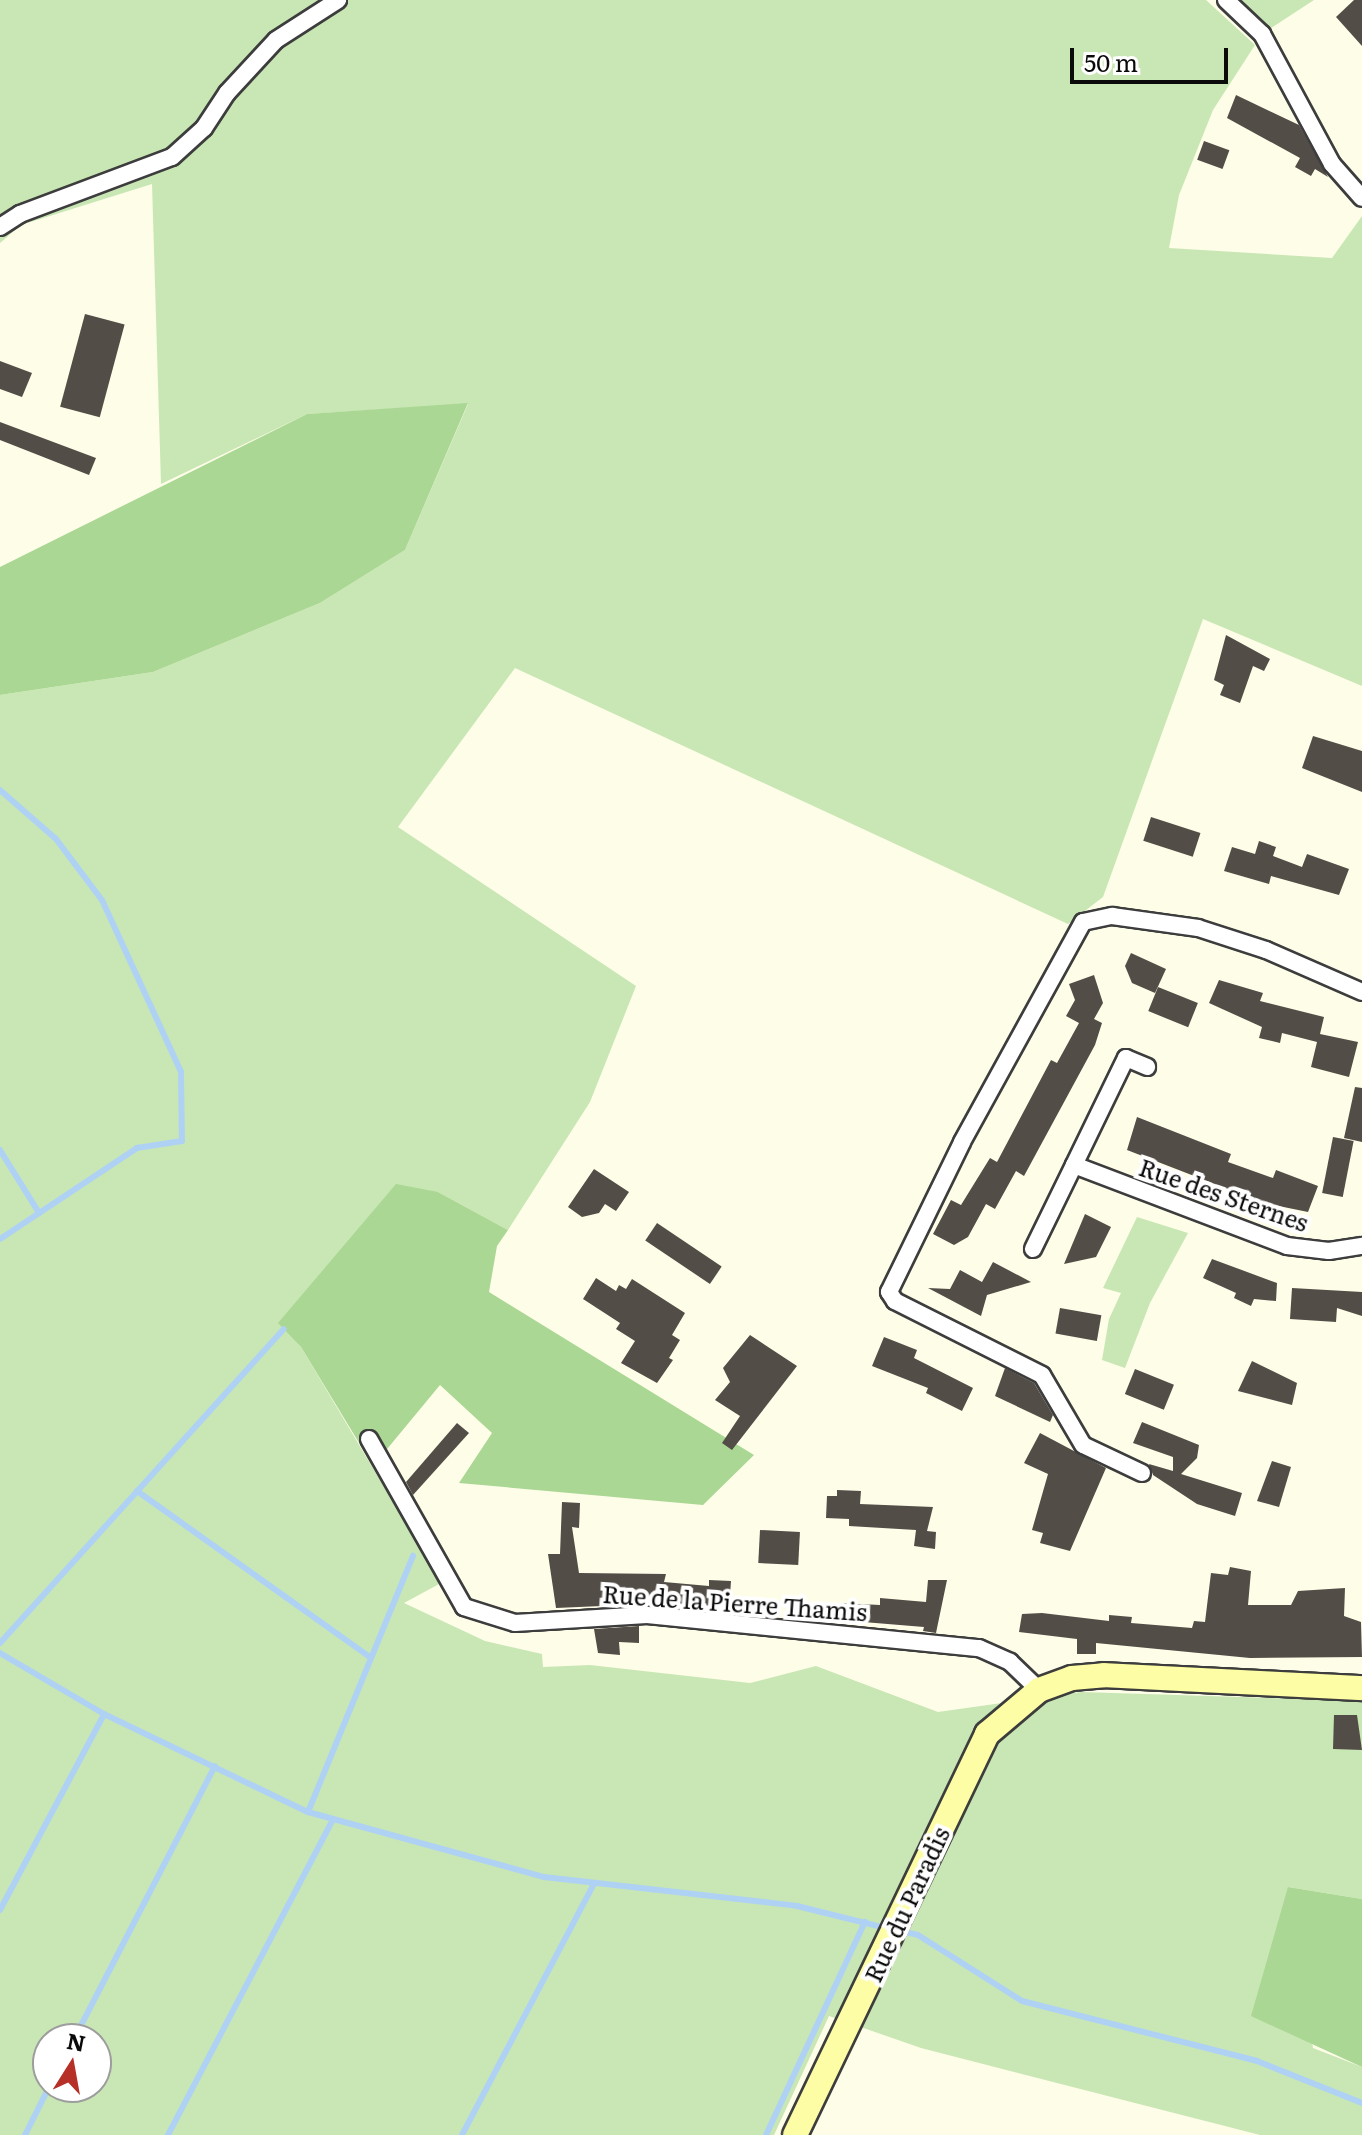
<!DOCTYPE html>
<html>
<head>
<meta charset="utf-8">
<style>
  body { margin:0 }
  #map { position:relative; width:1362px; height:2135px; overflow:hidden; background:#fefde8; font-family:Literata,serif }
  div>[style] { position:absolute }
  .green>* { inset:0; background:#c9e7b4 }
  .forest>* { inset:0; background:#aad794 }
  .stream>* { height:6px; margin:-3px; padding:0 3px; transform-origin:3px; border-radius:3px; background:#afd2f4 }
  .building>* { inset:0; background:#534d47; transform-origin:0 0 }
  .roads { filter:drop-shadow(2px 0 #3d3d3d) drop-shadow(-2px 0 #3d3d3d) drop-shadow(0 2px #3d3d3d) drop-shadow(0 -2px #3d3d3d) }
  .street>* { height:16px; margin:-8px; padding:0 8px; transform-origin:8px; border-radius:8px; background:#fff }
  .secondary>* { height:24px; margin:-12px; padding:0 12px; transform-origin:12px; border-radius:12px; background:#fdfda5 }
  span { translate:-50% -50%; white-space:nowrap; text-align:center; line-height:1.15; -webkit-text-stroke:8px #fff; paint-order:stroke }
  .street-label { font-size:24px; color:#0a0a0a }
  .north { position:absolute; left:32px; top:2023px; width:80px; height:80px; box-sizing:border-box; background:#fff; border:2px solid #9d9d9d; border-radius:50%; rotate:11deg; font-size:22px; font-weight:700; line-height:32px; text-align:center; color:#0a0a0a }
  .north::after { content:''; display:block; margin:auto; width:28px; height:36px; background:#b63027; clip-path:polygon(50% 0,100% 100%,50% 72%,0 100%) }
  .scale { position:absolute; left:1070px; top:48px; width:158px; height:36px; box-sizing:border-box; border:4px solid #0a0a0a; border-top:0; padding-left:10px; font-size:24px; line-height:28px; white-space:nowrap; color:#0a0a0a; -webkit-text-stroke:6px #fff; paint-order:stroke }
</style>
</head>
<body>
<div id="map">
  <div class="green">
    <div style="clip-path:polygon(evenodd,0 0,1206px 0,1255px 45px,1213px 110px,1179px 195px,1169px 248px,1332px 258px,1362px 216px,1362px 686px,1203px 619px,1103px 897px,1068px 924px,515px 668px,398px 827px,636px 986px,590px 1102px,508px 1230px,438px 1192px,279px 1323px,301px 1347px,441px 1583px,404px 1603px,485px 1641px,542px 1654px,543px 1667px,590px 1665px,750px 1683px,816px 1666px,938px 1712px,1081px 1692px,1362px 1701px,1362px 1899px,1288px 1887px,1313px 2048px,1362px 2067px,1362px 2135px,1260px 2135px,921px 2048px,829px 2016px,774px 2135px,0 2135px,0 695px,153px 672px,320px 603px,405px 550px,468px 404px,307px 414px,161px 484px,152px 184px,21px 225px,0 243px,0 0,48px 2039px,96px 2039px,96px 2087px,48px 2087px,48px 2039px)"></div>
    <div style="clip-path:polygon(1226px 0,1314px 0,1262px 34px)"></div>
    <div style="clip-path:polygon(1137px 1217px,1188px 1233px,1150px 1303px,1125px 1368px,1102px 1360px,1109px 1319px,1121px 1293px,1103px 1288px)"></div>
  </div>
  <div class="forest">
    <div style="clip-path:polygon(468px 403px,405px 550px,320px 603px,153px 672px,0 695px,0 567px,307px 414px)"></div>
    <div style="clip-path:polygon(396px 1184px,438px 1192px,508px 1230px,497px 1246px,489px 1292px,754px 1455px,703px 1505px,459px 1483px,492px 1433px,440px 1385px,373px 1466px,301px 1347px,278px 1323px)"></div>
    <div style="clip-path:polygon(1288px 1887px,1362px 1899px,1362px 2067px,1251px 2016px)"></div>
  </div>
  <div class="stream">
    <div style="left:0;top:790px;width:74px;rotate:41.2deg"></div>
    <div style="left:56px;top:839px;width:76px;rotate:53deg"></div>
    <div style="left:102px;top:900px;width:189px;rotate:65.3deg"></div>
    <div style="left:181px;top:1072px;width:69px;rotate:89.2deg"></div>
    <div style="left:182px;top:1141px;width:46px;rotate:171.2deg"></div>
    <div style="left:137px;top:1148px;width:164px;rotate:146.4deg"></div>
    <div style="left:0;top:1150px;width:74px;rotate:58.2deg"></div>
    <div style="left:137px;top:1491px;width:287px;rotate:35.5deg"></div>
    <div style="left:0;top:1643px;width:423px;rotate:-47.9deg"></div>
    <div style="left:0;top:1653px;width:121px;rotate:30.4deg"></div>
    <div style="left:104px;top:1714px;width:226px;rotate:25.7deg"></div>
    <div style="left:308px;top:1812px;width:245px;rotate:15.4deg"></div>
    <div style="left:544px;top:1877px;width:255px;rotate:6.5deg"></div>
    <div style="left:797px;top:1906px;width:92px;rotate:13.9deg"></div>
    <div style="left:308px;top:1812px;width:277px;rotate:-67.7deg"></div>
    <div style="left:0;top:1910px;width:222px;rotate:-62deg"></div>
    <div style="left:901px;top:1931px;width:17px;rotate:13deg"></div>
    <div style="left:918px;top:1935px;width:123px;rotate:32.4deg"></div>
    <div style="left:1022px;top:2001px;width:243px;rotate:14.3deg"></div>
    <div style="left:1257px;top:2061px;width:113px;rotate:21.8deg"></div>
    <div style="left:74px;top:2039px;width:307px;rotate:-62.7deg"></div>
    <div style="left:25px;top:2135px;width:54px;rotate:-63.4deg"></div>
    <div style="left:168px;top:2135px;width:356px;rotate:-62.4deg"></div>
    <div style="left:462px;top:2135px;width:284px;rotate:-62.3deg"></div>
    <div style="left:766px;top:2135px;width:235px;rotate:-65.1deg"></div>
  </div>
  <div class="building">
    <div style="clip-path:polygon(1354px 0,1362px 0,1362px 46px,1336px 17px)"></div>
    <div style="clip-path:polygon(1236px 95px,1299px 125px,1328px 177px,1315px 169px,1311px 176px,1295px 167px,1300px 158px,1227px 118px)"></div>
    <div style="left:1204px;top:141px;width:27px;height:20px;rotate:20deg"></div>
    <div style="left:85px;top:314px;width:41px;height:96px;rotate:15deg"></div>
    <div style="clip-path:polygon(0 361px,32px 373px,22px 397px,0 389px)"></div>
    <div style="clip-path:polygon(0 422px,96px 458px,89px 475px,0 440px)"></div>
    <div style="clip-path:polygon(1226px 635px,1270px 659px,1264px 671px,1253px 666px,1240px 703px,1220px 695px,1224px 685px,1214px 680px)"></div>
    <div style="clip-path:polygon(1313px 736px,1362px 751px,1362px 792px,1302px 768px)"></div>
    <div style="left:1151px;top:817px;width:52px;height:25px;rotate:18deg"></div>
    <div style="clip-path:polygon(1259px 841px,1276px 847px,1273px 856px,1302px 867px,1307px 854px,1349px 869px,1339px 895px,1271px 876px,1269px 884px,1224px 871px,1232px 847px,1255px 854px)"></div>
    <div style="clip-path:polygon(1131px 953px,1166px 969px,1155px 993px,1132px 983px,1125px 966px)"></div>
    <div style="clip-path:polygon(1094px 975px,1103px 1003px,1094px 1019px,1102px 1023px,1095px 1045px,1024px 1176px,1016px 1171px,995px 1209px,986px 1204px,968px 1237px,954px 1245px,933px 1234px,951px 1200px,961px 1205px,990px 1158px,997px 1162px,1051px 1060px,1057px 1063px,1079px 1023px,1066px 1016px,1075px 1000px,1069px 984px)"></div>
    <div style="clip-path:polygon(1219px 980px,1263px 993px,1260px 1001px,1324px 1017px,1320px 1034px,1358px 1042px,1349px 1077px,1311px 1067px,1317px 1042px,1282px 1033px,1280px 1043px,1259px 1038px,1262px 1027px,1209px 1003px)"></div>
    <div style="left:1158px;top:987px;width:43px;height:26px;rotate:22deg"></div>
    <div style="clip-path:polygon(1355px 1087px,1362px 1088px,1362px 1142px,1344px 1138px)"></div>
    <div style="clip-path:polygon(1137px 1117px,1231px 1154px,1228px 1162px,1273px 1178px,1276px 1170px,1318px 1186px,1308px 1212px,1264px 1203px,1127px 1150px)"></div>
    <div style="left:1333px;top:1137px;width:21px;height:57px;rotate:11deg"></div>
    <div style="clip-path:polygon(594px 1169px,629px 1192px,616px 1211px,605px 1204px,599px 1213px,582px 1217px,568px 1207px)"></div>
    <div style="clip-path:polygon(1085px 1214px,1111px 1227px,1096px 1257px,1064px 1264px)"></div>
    <div style="left:657px;top:1223px;width:78px;height:21px;rotate:34deg"></div>
    <div style="clip-path:polygon(1212px 1259px,1277px 1283px,1276px 1301px,1254px 1299px,1251px 1306px,1234px 1298px,1236px 1293px,1203px 1278px)"></div>
    <div style="clip-path:polygon(993px 1262px,1031px 1282px,987px 1295px,981px 1316px,928px 1288px,950px 1289px,960px 1270px,982px 1282px)"></div>
    <div style="clip-path:polygon(596px 1278px,616px 1291px,619px 1285px,626px 1289px,632px 1279px,685px 1313px,672px 1335px,680px 1340px,669px 1358px,673px 1360px,657px 1383px,621px 1363px,635px 1341px,616px 1329px,620px 1323px,583px 1299px)"></div>
    <div style="clip-path:polygon(1292px 1288px,1362px 1292px,1362px 1316px,1337px 1308px,1336px 1322px,1290px 1319px)"></div>
    <div style="left:1060px;top:1308px;width:42px;height:26px;rotate:10deg"></div>
    <div style="clip-path:polygon(750px 1335px,797px 1366px,732px 1450px,722px 1443px,740px 1416px,715px 1400px,730px 1382px,723px 1368px)"></div>
    <div style="clip-path:polygon(884px 1337px,917px 1350px,914px 1358px,973px 1388px,962px 1411px,926px 1393px,928px 1388px,872px 1366px)"></div>
    <div style="clip-path:polygon(1252px 1361px,1297px 1383px,1292px 1405px,1238px 1391px)"></div>
    <div style="clip-path:polygon(1005px 1368px,1034px 1383px,1053px 1415px,1050px 1422px,995px 1396px)"></div>
    <div style="left:1135px;top:1369px;width:42px;height:27px;rotate:22deg"></div>
    <div style="clip-path:polygon(1142px 1422px,1199px 1445px,1197px 1458px,1181px 1474px,1242px 1493px,1235px 1516px,1197px 1504px,1153px 1475px,1149px 1464px,1173px 1471px,1173px 1457px,1133px 1443px)"></div>
    <div style="clip-path:polygon(457px 1423px,469px 1433px,413px 1495px,406px 1482px)"></div>
    <div style="clip-path:polygon(1040px 1433px,1106px 1468px,1070px 1551px,1040px 1543px,1043px 1533px,1032px 1530px,1048px 1474px,1024px 1463px)"></div>
    <div style="clip-path:polygon(1272px 1461px,1291px 1467px,1279px 1507px,1257px 1501px)"></div>
    <div style="clip-path:polygon(837px 1490px,861px 1491px,860px 1504px,933px 1507px,927px 1531px,936px 1532px,935px 1549px,914px 1546px,916px 1530px,849px 1526px,849px 1519px,826px 1518px,827px 1496px,837px 1496px)"></div>
    <div style="clip-path:polygon(562px 1502px,580px 1503px,579px 1528px,572px 1527px,579px 1573px,666px 1574px,664px 1582px,709px 1586px,709px 1580px,731px 1581px,729px 1610px,647px 1604px,556px 1608px,548px 1554px,560px 1554px)"></div>
    <div style="left:760px;top:1530px;width:40px;height:33px;rotate:3deg"></div>
    <div style="clip-path:polygon(1230px 1567px,1251px 1571px,1248px 1605px,1291px 1605px,1298px 1591px,1345px 1588px,1344px 1616px,1361px 1622px,1362px 1657px,1250px 1658px,1096px 1643px,1096px 1654px,1077px 1654px,1077px 1639px,1019px 1632px,1022px 1614px,1042px 1613px,1109px 1621px,1109px 1615px,1132px 1617px,1131px 1623px,1192px 1628px,1194px 1621px,1205px 1622px,1211px 1573px,1228px 1575px)"></div>
    <div style="clip-path:polygon(928px 1580px,947px 1580px,936px 1633px,923px 1631px,924px 1627px,839px 1620px,841px 1603px,880px 1605px,880px 1598px,926px 1602px)"></div>
    <div style="clip-path:polygon(639px 1626px,639px 1643px,619px 1642px,620px 1655px,598px 1653px,594px 1629px)"></div>
    <div style="clip-path:polygon(1334px 1715px,1357px 1715px,1362px 1750px,1333px 1749px)"></div>
  </div>
  <div class="roads">
    <div class="street">
      <div style="left:1226px;top:0;width:50px;rotate:43.4deg"></div>
      <div style="left:1262px;top:34px;width:148px;rotate:61.7deg"></div>
      <div style="left:1332px;top:164px;width:45px;rotate:48.6deg"></div>
      <div style="left:0;top:227px;width:24px;rotate:-33deg"></div>
      <div style="left:20px;top:214px;width:162px;rotate:-20.6deg"></div>
      <div style="left:172px;top:157px;width:43px;rotate:-42.2deg"></div>
      <div style="left:204px;top:128px;width:42px;rotate:-56.7deg"></div>
      <div style="left:227px;top:93px;width:72px;rotate:-47.2deg"></div>
      <div style="left:276px;top:40px;width:74px;rotate:-32.8deg"></div>
      <div style="left:1074px;top:1165px;width:119px;rotate:-64.1deg"></div>
      <div style="left:1126px;top:1058px;width:23px;rotate:23deg"></div>
      <div style="left:1033px;top:1249px;width:93px;rotate:-64deg"></div>
      <div style="left:1074px;top:1165px;width:228px;rotate:20.8deg"></div>
      <div style="left:1287px;top:1246px;width:42px;rotate:6.8deg"></div>
      <div style="left:1329px;top:1251px;width:33px;rotate:-9deg"></div>
      <div style="left:369px;top:1439px;width:193px;rotate:60.5deg"></div>
      <div style="left:464px;top:1607px;width:53px;rotate:17.4deg"></div>
      <div style="left:515px;top:1623px;width:132px;rotate:-3.5deg"></div>
      <div style="left:647px;top:1615px;width:334px;rotate:5.7deg"></div>
      <div style="left:979px;top:1648px;width:34px;rotate:24deg"></div>
      <div style="left:1010px;top:1662px;width:40px;rotate:44deg"></div>
      <div style="left:1142px;top:1473px;width:65px;rotate:-154.6deg"></div>
      <div style="left:1083px;top:1445px;width:81px;rotate:-120.4deg"></div>
      <div style="left:1042px;top:1375px;width:165px;rotate:-153.3deg"></div>
      <div style="left:895px;top:1301px;width:11px;rotate:-124deg"></div>
      <div style="left:889px;top:1292px;width:167px;rotate:-64deg"></div>
      <div style="left:962px;top:1142px;width:251px;rotate:-61.2deg"></div>
      <div style="left:1083px;top:922px;width:30px;rotate:-12deg"></div>
      <div style="left:1112px;top:916px;width:87px;rotate:7.9deg"></div>
      <div style="left:1198px;top:928px;width:71px;rotate:17.9deg"></div>
      <div style="left:1266px;top:950px;width:105px;rotate:23.6deg"></div>
    </div>
    <div class="secondary">
      <div style="left:795px;top:2135px;width:445px;rotate:-64.4deg"></div>
      <div style="left:987px;top:1734px;width:68px;rotate:-40.2deg"></div>
      <div style="left:1039px;top:1690px;width:35px;rotate:-20deg"></div>
      <div style="left:1072px;top:1678px;width:32px;rotate:-5deg"></div>
      <div style="left:1104px;top:1675px;width:258px;rotate:2.9deg"></div>
    </div>
  </div>
  <div class="street-label">
    <span style="left:1224px;top:1194px;rotate:19deg">Rue des Sternes</span>
    <span style="left:735px;top:1602px;rotate:4deg">Rue de la Pierre Thamis</span>
    <span style="left:906px;top:1904px;rotate:-65deg">Rue du Paradis</span>
  </div>
  <div class="north">N</div>
  <div class="scale">50 m</div>
</div>
</body>
</html>
